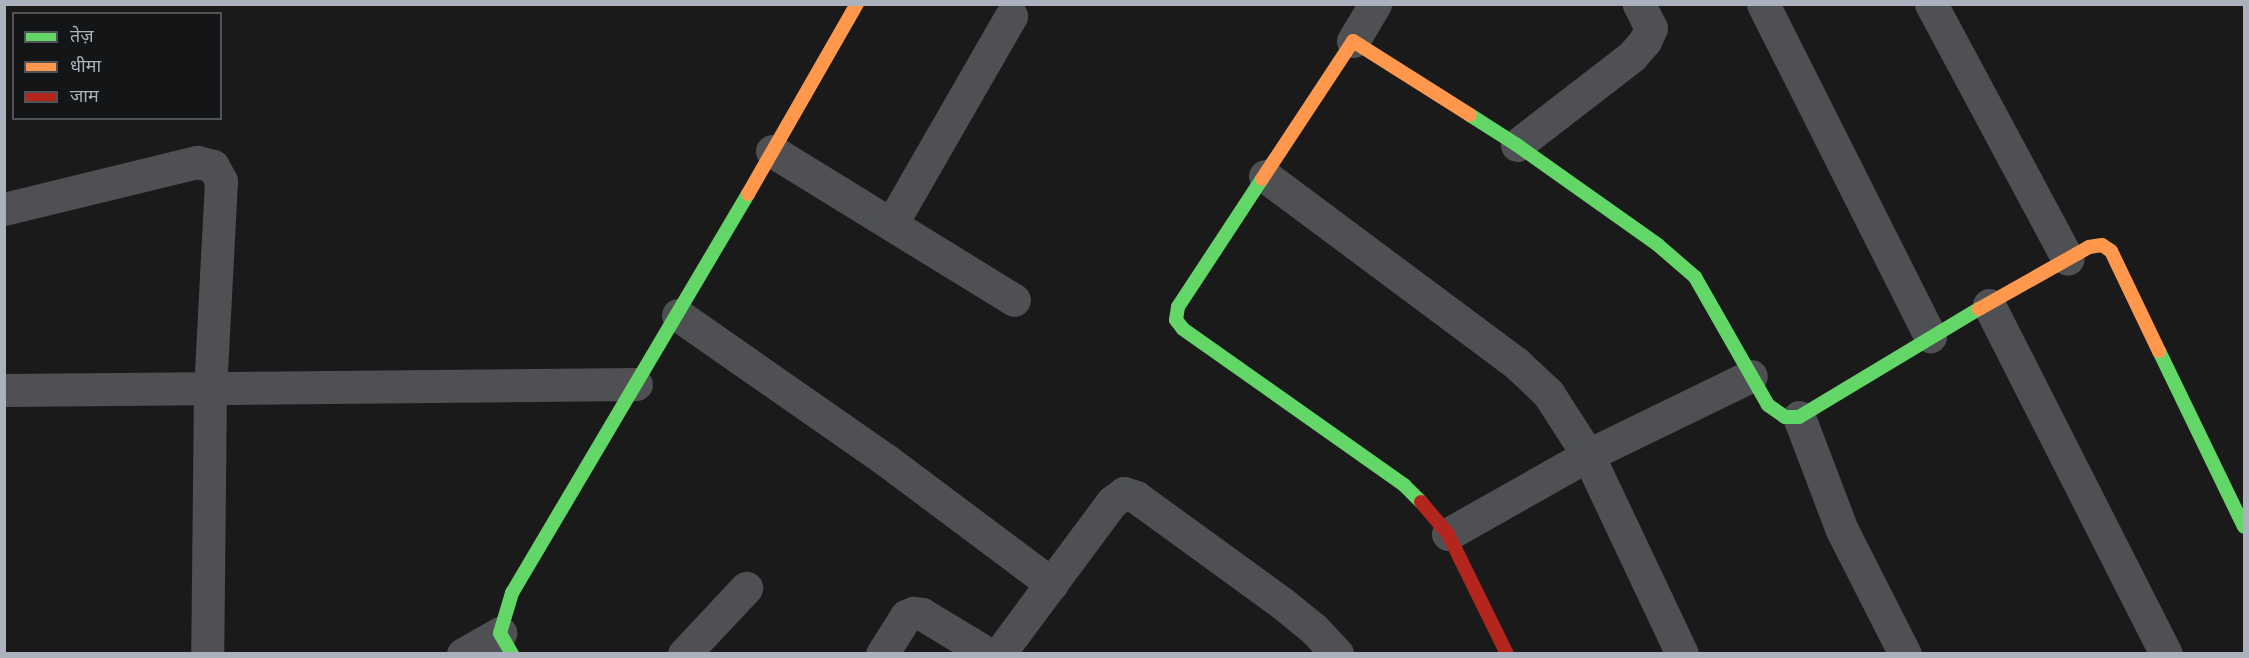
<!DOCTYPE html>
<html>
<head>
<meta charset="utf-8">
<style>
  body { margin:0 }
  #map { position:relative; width:2249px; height:658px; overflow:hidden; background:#1a1a1b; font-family:Roboto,"Noto Sans Devanagari",sans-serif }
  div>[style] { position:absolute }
  .street>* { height:33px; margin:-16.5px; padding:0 16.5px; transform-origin:16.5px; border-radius:16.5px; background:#4e5054 }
  .fast>* { height:14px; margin:-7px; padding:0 7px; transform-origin:7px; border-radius:7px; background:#63d668 }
  .slow>* { height:14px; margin:-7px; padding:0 7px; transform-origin:7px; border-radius:7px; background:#ff974d }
  .jam>* { height:14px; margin:-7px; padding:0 7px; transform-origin:7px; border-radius:7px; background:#b3261e }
  span { translate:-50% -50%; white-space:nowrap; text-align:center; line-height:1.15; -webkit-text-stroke:5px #141517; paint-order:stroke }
  .frame { position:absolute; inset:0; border:6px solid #abb2bd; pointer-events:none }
  .legend { position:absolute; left:12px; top:12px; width:210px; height:108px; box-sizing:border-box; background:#141517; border:2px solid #505459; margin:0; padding:8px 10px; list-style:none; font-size:18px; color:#abb2bd }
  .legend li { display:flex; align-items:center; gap:12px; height:30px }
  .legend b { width:30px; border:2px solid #505459 }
</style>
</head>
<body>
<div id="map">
  <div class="street">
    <div style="left:1763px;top:4px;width:372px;rotate:63.3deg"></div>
    <div style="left:1931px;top:4px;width:289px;rotate:61.8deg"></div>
    <div style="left:1353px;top:41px;width:43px;rotate:-59.3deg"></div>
    <div style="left:1517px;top:145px;width:145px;rotate:-37.7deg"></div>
    <div style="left:1632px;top:56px;width:20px;rotate:-49deg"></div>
    <div style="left:1645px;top:41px;width:14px;rotate:-65deg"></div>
    <div style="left:1651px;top:28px;width:27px;rotate:-117deg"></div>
    <div style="left:772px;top:151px;width:284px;rotate:31.6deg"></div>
    <div style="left:1265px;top:176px;width:313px;rotate:36.7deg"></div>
    <div style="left:1516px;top:363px;width:44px;rotate:43.2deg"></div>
    <div style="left:1548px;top:393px;width:74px;rotate:57.2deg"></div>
    <div style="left:1588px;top:455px;width:220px;rotate:64.7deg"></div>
    <div style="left:4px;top:209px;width:199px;rotate:-13.7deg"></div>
    <div style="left:197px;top:162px;width:16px;rotate:14deg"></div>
    <div style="left:213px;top:166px;width:17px;rotate:62deg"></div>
    <div style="left:221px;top:181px;width:208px;rotate:93deg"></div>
    <div style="left:210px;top:389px;width:265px;rotate:90.6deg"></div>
    <div style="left:892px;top:223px;width:239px;rotate:-60.1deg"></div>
    <div style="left:1989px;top:305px;width:391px;rotate:63.1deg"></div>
    <div style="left:678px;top:315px;width:254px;rotate:34.9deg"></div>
    <div style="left:886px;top:460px;width:207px;rotate:36.8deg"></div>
    <div style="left:4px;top:390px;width:632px;rotate:-0.54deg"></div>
    <div style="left:1799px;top:417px;width:121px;rotate:69.2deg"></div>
    <div style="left:1842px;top:530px;width:139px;rotate:63.1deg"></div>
    <div style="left:1448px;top:534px;width:161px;rotate:-29.4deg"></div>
    <div style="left:1588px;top:455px;width:181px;rotate:-25.9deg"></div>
    <div style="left:463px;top:654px;width:43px;rotate:-29.6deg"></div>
    <div style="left:684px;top:654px;width:91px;rotate:-46.8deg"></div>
    <div style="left:882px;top:654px;width:45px;rotate:-57.7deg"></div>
    <div style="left:906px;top:616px;width:8px;rotate:-23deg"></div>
    <div style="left:913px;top:613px;width:9px;rotate:6deg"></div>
    <div style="left:922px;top:614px;width:77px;rotate:31.2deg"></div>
    <div style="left:999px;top:654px;width:189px;rotate:-53.4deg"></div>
    <div style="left:1112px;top:502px;width:15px;rotate:-37deg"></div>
    <div style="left:1124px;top:493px;width:13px;rotate:18deg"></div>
    <div style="left:1136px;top:497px;width:180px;rotate:36deg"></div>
    <div style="left:1282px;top:603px;width:41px;rotate:39.1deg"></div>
    <div style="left:1314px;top:629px;width:34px;rotate:47deg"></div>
  </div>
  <div class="fast">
    <div style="left:1470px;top:115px;width:56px;rotate:32.6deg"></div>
    <div style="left:1517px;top:145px;width:173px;rotate:35.3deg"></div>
    <div style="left:1658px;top:245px;width:49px;rotate:40.9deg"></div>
    <div style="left:1695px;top:277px;width:147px;rotate:60.3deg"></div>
    <div style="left:1768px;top:405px;width:21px;rotate:35deg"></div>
    <div style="left:1785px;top:417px;width:14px"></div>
    <div style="left:1799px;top:417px;width:210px;rotate:-31deg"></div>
    <div style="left:1262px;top:179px;width:153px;rotate:123.3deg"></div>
    <div style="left:1178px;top:307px;width:13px;rotate:99deg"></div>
    <div style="left:1176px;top:320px;width:11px;rotate:52deg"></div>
    <div style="left:1183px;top:329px;width:271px;rotate:35.2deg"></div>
    <div style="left:1404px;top:485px;width:24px;rotate:45deg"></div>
    <div style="left:2159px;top:351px;width:195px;rotate:64.2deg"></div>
    <div style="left:512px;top:654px;width:24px;rotate:-120deg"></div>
    <div style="left:500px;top:633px;width:42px;rotate:-73.3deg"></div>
    <div style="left:512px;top:593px;width:464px;rotate:-59.4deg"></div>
  </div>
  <div class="slow">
    <div style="left:1262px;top:179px;width:165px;rotate:-56.6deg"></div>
    <div style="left:1353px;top:41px;width:138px;rotate:32.3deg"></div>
    <div style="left:748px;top:194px;width:219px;rotate:-60.2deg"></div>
    <div style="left:1979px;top:309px;width:126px;rotate:-29.4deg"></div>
    <div style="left:2089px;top:247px;width:13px;rotate:-9deg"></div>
    <div style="left:2102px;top:245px;width:11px;rotate:34deg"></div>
    <div style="left:2111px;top:251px;width:111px;rotate:64.4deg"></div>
  </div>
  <div class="jam">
    <div style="left:1421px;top:502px;width:42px;rotate:49.8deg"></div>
    <div style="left:1448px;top:534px;width:134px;rotate:63.8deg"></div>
  </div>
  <div class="frame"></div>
  <ul class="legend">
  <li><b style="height:8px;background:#63d668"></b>तेज़</li>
  <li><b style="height:8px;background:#ff974d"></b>धीमा</li>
  <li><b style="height:8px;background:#b3261e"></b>जाम</li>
  </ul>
</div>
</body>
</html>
